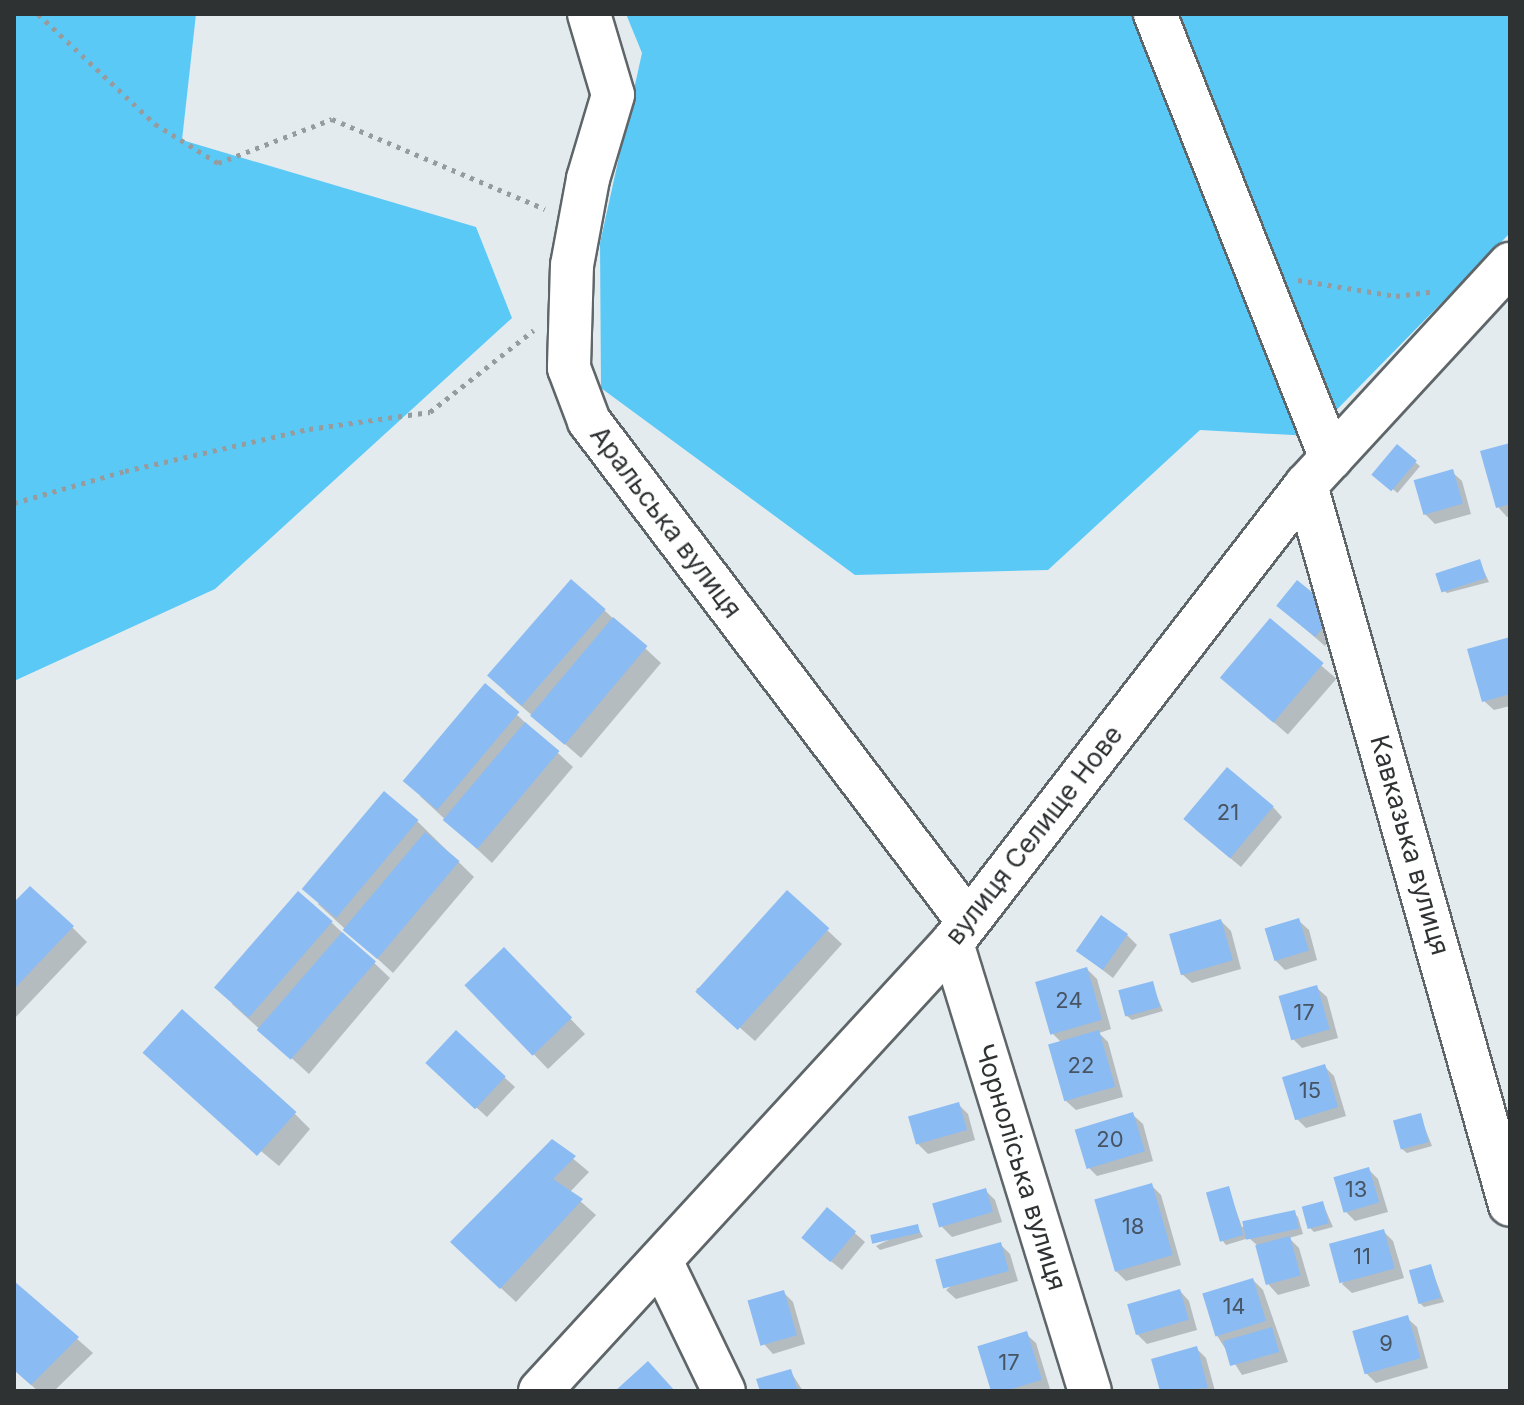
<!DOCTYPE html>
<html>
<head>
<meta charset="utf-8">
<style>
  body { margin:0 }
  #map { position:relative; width:1524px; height:1405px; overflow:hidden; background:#e3ebef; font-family:Inter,sans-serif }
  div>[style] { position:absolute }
  .green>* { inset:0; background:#5bc9f6 }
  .shadow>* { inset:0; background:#0003; transform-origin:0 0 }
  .building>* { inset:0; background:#8bbbf3; transform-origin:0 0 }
  .path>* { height:5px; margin-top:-2.5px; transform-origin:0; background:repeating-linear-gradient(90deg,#969b9e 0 4px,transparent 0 10px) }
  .roads { filter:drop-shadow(2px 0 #5f6669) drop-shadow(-2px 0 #5f6669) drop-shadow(0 2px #5f6669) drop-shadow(0 -2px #5f6669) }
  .minor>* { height:42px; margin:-21px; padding:0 21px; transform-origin:21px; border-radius:21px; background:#fff }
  span { translate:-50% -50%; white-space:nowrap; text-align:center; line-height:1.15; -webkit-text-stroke:6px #fff; paint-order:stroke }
  .number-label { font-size:22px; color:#465463 }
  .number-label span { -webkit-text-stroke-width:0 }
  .street-label { font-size:26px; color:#2f3233 }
  .frame { position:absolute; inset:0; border:16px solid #2f3233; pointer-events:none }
</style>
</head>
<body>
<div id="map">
  <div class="green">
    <div style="clip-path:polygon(14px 14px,196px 14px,182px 140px,476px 227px,512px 318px,215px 589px,14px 681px)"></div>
    <div style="clip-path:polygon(626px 14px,1510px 14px,1510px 233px,1311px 436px,1200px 430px,1048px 570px,855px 575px,601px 388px,600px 243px,642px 53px)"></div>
  </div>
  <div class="shadow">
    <div style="clip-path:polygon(1510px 445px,1510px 516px,1507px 517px,1498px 507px)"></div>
    <div style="left:1397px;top:447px;width:30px;height:35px;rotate:40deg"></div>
    <div style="clip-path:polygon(1452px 472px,1462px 481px,1471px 514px,1435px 524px,1425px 514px)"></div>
    <div style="clip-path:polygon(1479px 561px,1489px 582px,1447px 593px,1442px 589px)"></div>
    <div style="clip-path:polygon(604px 610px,661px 663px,581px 758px,505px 692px)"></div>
    <div style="clip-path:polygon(1288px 614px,1344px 623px,1325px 646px)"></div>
    <div style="left:1270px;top:621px;width:88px;height:74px;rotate:41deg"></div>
    <div style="clip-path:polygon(1510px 639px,1510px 706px,1494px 710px,1484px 701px)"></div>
    <div style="clip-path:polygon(486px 686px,573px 767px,492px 863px,420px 796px)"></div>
    <div style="clip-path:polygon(1273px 807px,1282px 817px,1241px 867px,1195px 829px)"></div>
    <div style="clip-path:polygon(417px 821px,474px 877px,393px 973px,318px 904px)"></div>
    <div style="clip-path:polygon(14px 905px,72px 927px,87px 942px,14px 1019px)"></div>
    <div style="clip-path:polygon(1221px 921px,1231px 931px,1241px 969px,1192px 983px,1182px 974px)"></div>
    <div style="clip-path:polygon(1299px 921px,1309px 930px,1317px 960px,1285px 970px,1275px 960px)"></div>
    <div style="clip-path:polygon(331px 922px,390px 978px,309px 1074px,232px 1004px)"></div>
    <div style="clip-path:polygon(827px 930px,842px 944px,755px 1041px,696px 989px)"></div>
    <div style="clip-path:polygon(1127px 935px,1137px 945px,1113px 978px,1078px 951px)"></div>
    <div style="clip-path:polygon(518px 964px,585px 1034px,548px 1069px,467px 985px)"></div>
    <div style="clip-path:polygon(1087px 969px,1097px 979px,1111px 1029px,1099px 1033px,1108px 1042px,1123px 1097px,1076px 1110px,1066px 1101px,1061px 1042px,1052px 1033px)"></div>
    <div style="clip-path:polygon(1152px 984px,1163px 1011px,1132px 1020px,1127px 1016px)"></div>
    <div style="clip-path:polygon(1317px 988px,1327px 997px,1338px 1038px,1302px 1048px,1293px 1039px)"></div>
    <div style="clip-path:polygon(456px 1033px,515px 1087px,487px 1117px,438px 1073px)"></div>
    <div style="clip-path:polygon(159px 1066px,295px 1114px,310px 1129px,279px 1166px)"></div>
    <div style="clip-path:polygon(1324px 1066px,1334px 1076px,1346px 1116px,1306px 1128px,1296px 1118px)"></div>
    <div style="clip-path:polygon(958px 1104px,968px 1114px,975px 1140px,928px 1154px,918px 1144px)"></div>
    <div style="clip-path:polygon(1133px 1115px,1143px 1124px,1153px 1161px,1097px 1176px,1088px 1167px)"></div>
    <div style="clip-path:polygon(1420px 1116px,1432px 1146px,1407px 1153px,1402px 1149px)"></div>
    <div style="clip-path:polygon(552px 1141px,589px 1172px,570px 1192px,596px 1215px,516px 1302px,468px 1257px)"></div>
    <div style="clip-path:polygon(1368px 1169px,1378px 1179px,1388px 1212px,1355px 1221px,1345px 1211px)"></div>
    <div style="clip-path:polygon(1151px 1185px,1161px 1195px,1181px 1265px,1126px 1281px,1116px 1271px)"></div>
    <div style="clip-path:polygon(1228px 1188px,1242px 1227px,1294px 1213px,1298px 1217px,1303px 1234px,1289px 1238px,1299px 1248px,1310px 1286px,1278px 1295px,1269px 1285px,1258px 1246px,1249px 1238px,1226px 1245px,1222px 1240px)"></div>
    <div style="clip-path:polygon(986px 1191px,995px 1200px,1002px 1222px,952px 1237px,942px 1227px)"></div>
    <div style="clip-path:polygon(1323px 1204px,1333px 1227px,1314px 1232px,1310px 1228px)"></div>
    <div style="clip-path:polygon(827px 1209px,865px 1242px,842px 1270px,813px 1247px)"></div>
    <div style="clip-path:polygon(917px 1226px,923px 1237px,880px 1250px,876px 1246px)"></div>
    <div style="clip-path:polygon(1383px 1231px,1393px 1241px,1404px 1278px,1352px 1293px,1342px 1284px)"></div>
    <div style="clip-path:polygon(1000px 1244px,1010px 1254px,1018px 1281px,956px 1299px,946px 1290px)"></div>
    <div style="clip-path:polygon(1431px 1267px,1444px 1302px,1424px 1307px,1420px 1303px)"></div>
    <div style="clip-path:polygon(1253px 1280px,1263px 1290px,1288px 1362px,1242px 1375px,1216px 1334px)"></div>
    <div style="clip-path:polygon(14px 1283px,93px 1353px,54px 1391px,38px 1391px,14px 1370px)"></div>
    <div style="clip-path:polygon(1180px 1291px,1189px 1301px,1197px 1330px,1147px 1344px,1137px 1334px)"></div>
    <div style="clip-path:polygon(783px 1292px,793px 1302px,805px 1344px,773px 1354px,764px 1344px)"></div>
    <div style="clip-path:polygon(1407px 1318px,1417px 1327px,1428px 1368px,1376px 1383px,1366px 1373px)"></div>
    <div style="clip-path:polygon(1026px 1334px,1036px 1343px,1050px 1389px,993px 1391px,980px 1348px)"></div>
    <div style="clip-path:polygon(1196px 1348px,1206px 1358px,1215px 1391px,1162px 1391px,1153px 1360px)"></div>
    <div style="clip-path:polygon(790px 1371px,803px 1391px,762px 1391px)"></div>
  </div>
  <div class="building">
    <div style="clip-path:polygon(1510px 443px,1510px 504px,1496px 508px,1480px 451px)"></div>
    <div style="left:1397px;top:444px;width:26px;height:40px;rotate:40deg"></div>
    <div style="left:1453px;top:469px;width:36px;height:41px;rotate:74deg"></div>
    <div style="left:1480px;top:559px;width:20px;height:47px;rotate:72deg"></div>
    <div style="left:571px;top:579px;width:46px;height:128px;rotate:41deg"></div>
    <div style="left:1297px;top:580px;width:50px;height:33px;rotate:39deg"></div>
    <div style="left:613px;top:617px;width:45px;height:129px;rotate:40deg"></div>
    <div style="left:1270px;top:618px;width:70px;height:78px;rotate:40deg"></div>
    <div style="clip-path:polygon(1510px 637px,1510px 694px,1482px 702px,1467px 649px)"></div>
    <div style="left:485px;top:683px;width:45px;height:128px;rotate:40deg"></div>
    <div style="left:525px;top:722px;width:45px;height:128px;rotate:40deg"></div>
    <div style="left:1227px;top:767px;width:61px;height:68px;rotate:40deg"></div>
    <div style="left:384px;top:791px;width:45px;height:128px;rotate:40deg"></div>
    <div style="left:425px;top:832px;width:45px;height:128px;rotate:40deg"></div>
    <div style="clip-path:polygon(30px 886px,74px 926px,14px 989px,14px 902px)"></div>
    <div style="left:787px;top:890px;width:57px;height:137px;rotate:42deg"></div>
    <div style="left:298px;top:891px;width:46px;height:128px;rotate:41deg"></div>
    <div style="left:1101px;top:915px;width:33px;height:44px;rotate:35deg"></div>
    <div style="left:1299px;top:918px;width:34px;height:36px;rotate:73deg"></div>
    <div style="left:1221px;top:919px;width:43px;height:54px;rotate:74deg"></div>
    <div style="left:342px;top:932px;width:45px;height:130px;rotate:41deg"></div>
    <div style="left:504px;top:947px;width:98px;height:55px;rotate:46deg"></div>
    <div style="left:1087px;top:967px;width:55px;height:54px;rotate:74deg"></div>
    <div style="left:1153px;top:981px;width:27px;height:36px;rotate:75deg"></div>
    <div style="left:1317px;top:985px;width:46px;height:40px;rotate:74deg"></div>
    <div style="left:182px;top:1009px;width:154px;height:59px;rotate:42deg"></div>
    <div style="left:456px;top:1030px;width:68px;height:45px;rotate:43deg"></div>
    <div style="left:1099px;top:1030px;width:59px;height:53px;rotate:74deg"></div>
    <div style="left:1325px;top:1064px;width:45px;height:45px;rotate:73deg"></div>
    <div style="left:959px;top:1102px;width:29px;height:53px;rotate:74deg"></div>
    <div style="left:1133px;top:1112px;width:41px;height:61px;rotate:73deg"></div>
    <div style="left:1421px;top:1113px;width:30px;height:29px;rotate:75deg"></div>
    <div style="clip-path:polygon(552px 1139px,576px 1156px,553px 1179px,583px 1199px,500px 1289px,450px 1242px)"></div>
    <div style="left:1369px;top:1167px;width:37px;height:37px;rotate:74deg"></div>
    <div style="left:1152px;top:1183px;width:75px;height:60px;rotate:74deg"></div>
    <div style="left:1229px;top:1186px;width:51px;height:24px;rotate:74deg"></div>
    <div style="left:986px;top:1188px;width:25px;height:56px;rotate:74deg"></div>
    <div style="left:1323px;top:1201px;width:23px;height:22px;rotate:75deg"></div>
    <div style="left:827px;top:1207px;width:38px;height:40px;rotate:40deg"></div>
    <div style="left:1295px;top:1210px;width:19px;height:54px;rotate:78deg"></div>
    <div style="left:918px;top:1224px;width:9px;height:49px;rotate:77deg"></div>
    <div style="left:1384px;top:1229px;width:41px;height:57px;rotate:75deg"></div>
    <div style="left:1290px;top:1236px;width:41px;height:36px;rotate:75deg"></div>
    <div style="left:1001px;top:1242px;width:30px;height:68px;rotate:75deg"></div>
    <div style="left:1431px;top:1264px;width:35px;height:23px;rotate:74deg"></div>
    <div style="left:1253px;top:1278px;width:45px;height:53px;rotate:73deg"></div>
    <div style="clip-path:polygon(14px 1281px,79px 1337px,31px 1385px,14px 1370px)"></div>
    <div style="left:1180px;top:1289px;width:32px;height:55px;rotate:74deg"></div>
    <div style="left:784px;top:1290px;width:47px;height:38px;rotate:74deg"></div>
    <div style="left:1408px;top:1315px;width:45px;height:58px;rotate:74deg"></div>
    <div style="left:1272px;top:1327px;width:26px;height:51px;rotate:74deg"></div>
    <div style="left:1027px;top:1331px;width:51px;height:52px;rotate:73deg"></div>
    <div style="clip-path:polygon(1197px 1346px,1208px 1388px,1160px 1391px,1151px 1359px)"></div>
    <div style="clip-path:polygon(648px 1361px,675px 1391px,615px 1391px)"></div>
    <div style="clip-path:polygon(791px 1369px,798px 1391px,760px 1391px,756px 1379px)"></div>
  </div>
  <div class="path">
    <div style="left:38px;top:14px;width:161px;rotate:43.2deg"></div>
    <div style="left:155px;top:124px;width:74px;rotate:31.8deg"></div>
    <div style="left:218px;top:163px;width:122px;rotate:-21.1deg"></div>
    <div style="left:332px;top:119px;width:231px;rotate:22.9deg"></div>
    <div style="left:1298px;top:280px;width:99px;rotate:9.3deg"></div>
    <div style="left:1396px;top:296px;width:39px;rotate:-7deg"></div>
    <div style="left:14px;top:503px;width:116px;rotate:-16.1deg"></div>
    <div style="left:125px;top:471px;width:189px;rotate:-12.9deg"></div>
    <div style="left:309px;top:429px;width:122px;rotate:-8deg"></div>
    <div style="left:430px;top:412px;width:132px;rotate:-38.3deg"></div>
  </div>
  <div class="roads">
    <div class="minor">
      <div style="left:589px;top:14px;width:84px;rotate:73.5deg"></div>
      <div style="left:613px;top:95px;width:88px;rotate:106.6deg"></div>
      <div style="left:588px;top:179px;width:87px;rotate:100.5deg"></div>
      <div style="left:572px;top:265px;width:103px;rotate:91.7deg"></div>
      <div style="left:569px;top:368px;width:57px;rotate:69.3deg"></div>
      <div style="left:589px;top:421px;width:626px;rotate:52.86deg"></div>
      <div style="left:1155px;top:14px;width:478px;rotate:68.4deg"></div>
      <div style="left:1306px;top:485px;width:748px;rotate:74.18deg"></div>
      <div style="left:952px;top:943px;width:469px;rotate:72.9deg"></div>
      <div style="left:662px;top:1263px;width:142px;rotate:64.2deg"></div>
      <div style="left:540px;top:1391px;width:609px;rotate:-47.4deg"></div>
      <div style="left:952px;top:943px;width:579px;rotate:-52.3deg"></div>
      <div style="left:1306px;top:485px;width:301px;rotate:-47.3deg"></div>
    </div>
  </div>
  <div class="number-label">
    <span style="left:1228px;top:813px">21</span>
    <span style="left:1069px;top:1001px">24</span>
    <span style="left:1304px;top:1013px">17</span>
    <span style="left:1081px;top:1066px">22</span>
    <span style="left:1310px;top:1091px">15</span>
    <span style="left:1110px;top:1140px">20</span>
    <span style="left:1356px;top:1190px">13</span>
    <span style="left:1133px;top:1227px">18</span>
    <span style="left:1362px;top:1257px">11</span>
    <span style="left:1234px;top:1307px">14</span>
    <span style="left:1386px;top:1344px">9</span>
    <span style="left:1009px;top:1363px">17</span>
  </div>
  <div class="street-label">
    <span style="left:666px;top:522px;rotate:53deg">Аральська вулиця</span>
    <span style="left:1034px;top:835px;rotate:-52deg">вулиця Селище Нове</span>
    <span style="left:1410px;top:845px;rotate:74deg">Кавказька вулиця</span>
    <span style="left:1021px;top:1167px;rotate:73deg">Чорноліська вулиця</span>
  </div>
  <div class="frame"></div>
</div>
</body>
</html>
